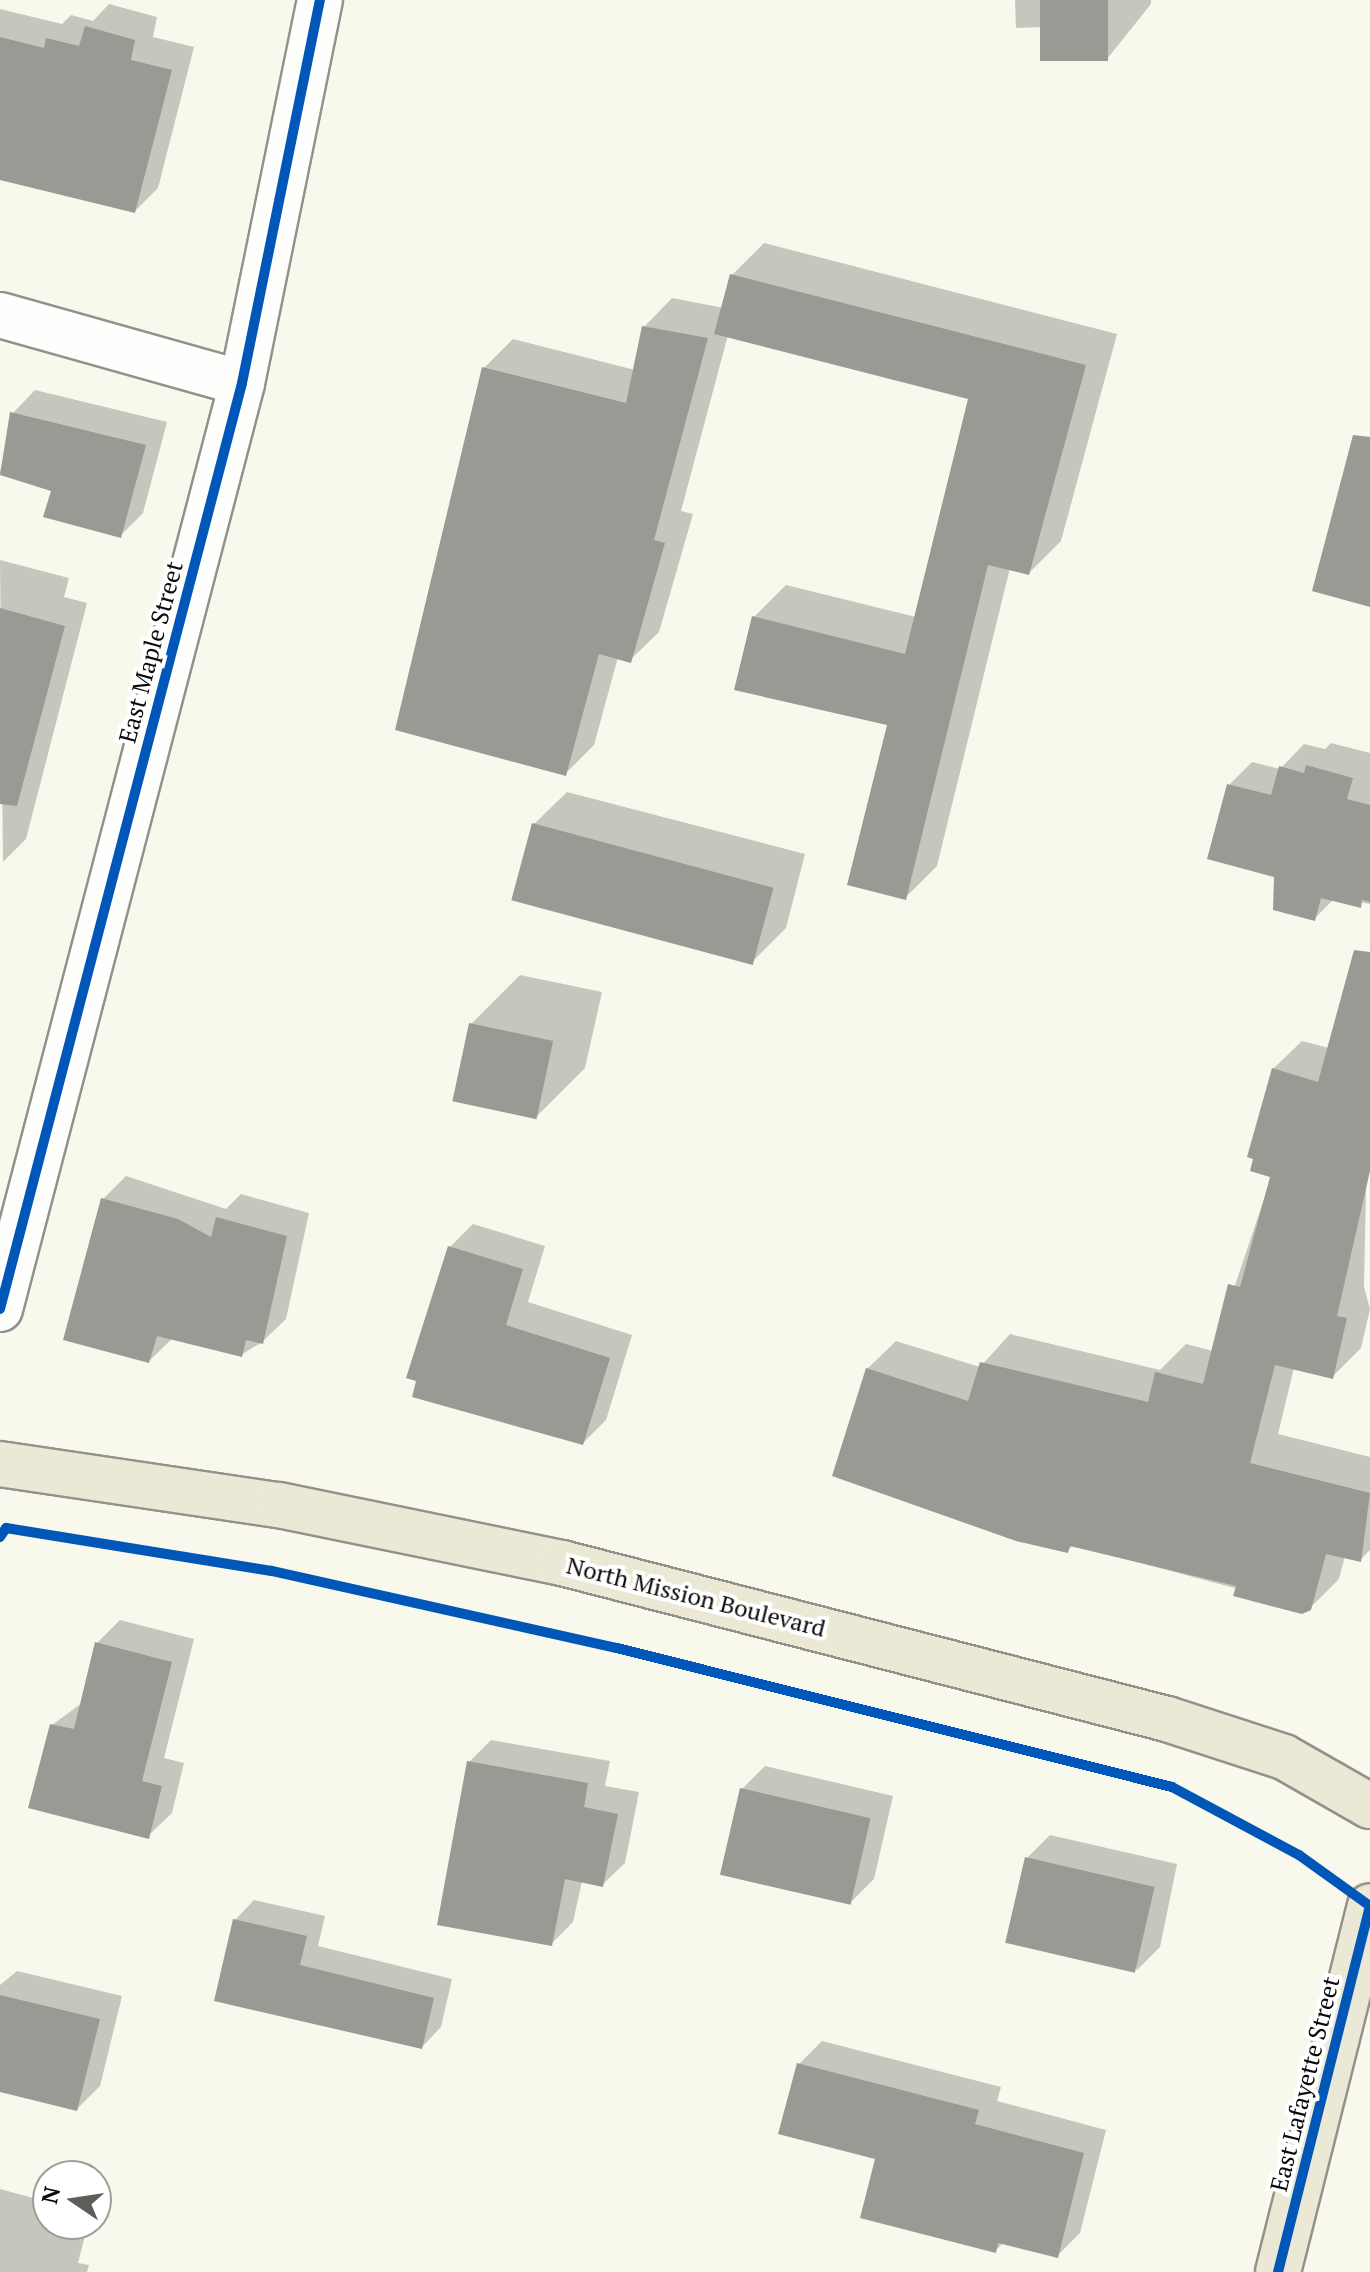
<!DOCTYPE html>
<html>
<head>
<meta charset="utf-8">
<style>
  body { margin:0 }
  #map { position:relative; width:1370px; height:2272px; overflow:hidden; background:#f9f8ec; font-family:"PT Serif",serif }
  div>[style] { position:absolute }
  .shadow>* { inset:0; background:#0003 }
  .building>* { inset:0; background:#9b9993; transform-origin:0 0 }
  .roads { filter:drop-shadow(2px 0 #92918c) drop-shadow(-2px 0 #92918c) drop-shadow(0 2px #92918c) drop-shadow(0 -2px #92918c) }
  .minor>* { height:44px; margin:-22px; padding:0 22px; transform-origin:22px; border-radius:22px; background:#fefefc }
  .major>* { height:44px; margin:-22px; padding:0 22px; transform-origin:22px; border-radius:22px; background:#ebe9d6 }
  .cycleway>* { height:10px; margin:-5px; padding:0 5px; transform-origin:5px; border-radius:5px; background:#0057b8 }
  span { translate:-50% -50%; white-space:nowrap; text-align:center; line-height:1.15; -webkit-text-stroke:8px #fff; paint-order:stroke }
  .street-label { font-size:24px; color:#0a0a0a }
  .north { position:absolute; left:32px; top:2160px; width:80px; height:80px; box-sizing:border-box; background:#fff; border:2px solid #9d9d9d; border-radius:50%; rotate:283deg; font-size:22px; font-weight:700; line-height:32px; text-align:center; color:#0a0a0a }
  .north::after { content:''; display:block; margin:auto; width:28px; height:36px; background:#5e5d59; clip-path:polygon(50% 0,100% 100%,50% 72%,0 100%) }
</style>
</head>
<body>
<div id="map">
  <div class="shadow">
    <div style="clip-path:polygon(1015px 0,1151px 0,1151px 4px,1107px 59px,1043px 27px,1016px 28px)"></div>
    <div style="clip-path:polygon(109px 4px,157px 17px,153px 37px,194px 47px,158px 188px,135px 211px,0 166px,0 9px,62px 24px,71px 15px,93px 21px)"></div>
    <div style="clip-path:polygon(764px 243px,1117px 334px,1061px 541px,1029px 573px,1010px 568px,937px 866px,905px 898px,890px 724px,754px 617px,786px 585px,916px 617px,971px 398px,728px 335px,681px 511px,693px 514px,659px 632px,630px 660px,618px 657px,594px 745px,565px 774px,484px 368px,513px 339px,635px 370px,644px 327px,672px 298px,724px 308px,732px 275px)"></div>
    <div style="clip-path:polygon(35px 390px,167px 422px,143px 513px,120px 536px,53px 490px,0 473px,12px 414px)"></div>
    <div style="clip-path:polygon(0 560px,69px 578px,64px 597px,87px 603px,26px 839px,3px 862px)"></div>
    <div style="clip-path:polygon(1331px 743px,1370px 753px,1370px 904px,1335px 898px,1314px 919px,1276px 875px,1229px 785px,1252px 762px,1280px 769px,1304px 744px,1325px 749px)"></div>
    <div style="clip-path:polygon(567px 792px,805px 854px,786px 928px,753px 961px,534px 824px)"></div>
    <div style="clip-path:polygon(520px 975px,602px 992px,585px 1068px,536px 1117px,471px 1024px)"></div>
    <div style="clip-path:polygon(1370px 1000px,1364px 1287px,1370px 1309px,1361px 1348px,1332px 1377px,1294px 1368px,1278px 1434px,1370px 1457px,1370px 1550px,1360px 1560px,1345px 1556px,1339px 1579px,1310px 1608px,1073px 1545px,1068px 1550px,867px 1369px,896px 1341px,980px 1367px,1010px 1334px,1160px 1370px,1186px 1344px,1213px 1351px,1272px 1175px,1273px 1069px,1302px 1041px,1329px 1048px)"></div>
    <div style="clip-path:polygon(126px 1176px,226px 1209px,241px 1194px,309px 1213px,286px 1319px,262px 1342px,241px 1355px,173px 1338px,149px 1361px,103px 1199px)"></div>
    <div style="clip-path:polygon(473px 1224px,545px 1246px,528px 1302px,632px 1335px,606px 1420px,583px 1443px,450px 1247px)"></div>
    <div style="clip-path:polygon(120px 1620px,194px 1639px,164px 1758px,184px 1763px,172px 1813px,148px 1836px,52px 1725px,82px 1703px,97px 1643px)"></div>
    <div style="clip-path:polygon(491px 1740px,610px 1761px,605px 1786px,639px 1792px,625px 1863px,602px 1885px,582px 1881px,573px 1922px,551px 1944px,469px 1762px)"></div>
    <div style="clip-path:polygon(765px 1766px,893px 1796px,874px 1879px,851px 1902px,742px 1789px)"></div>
    <div style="clip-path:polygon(1050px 1835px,1177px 1864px,1160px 1947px,1137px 1970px,1027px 1858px)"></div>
    <div style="clip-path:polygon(254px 1900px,325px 1916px,318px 1946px,452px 1979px,441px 2027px,422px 2047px,216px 1999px,235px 1920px)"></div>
    <div style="clip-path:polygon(17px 1971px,122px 1996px,100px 2086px,77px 2109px,0 2090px,0 1985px)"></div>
    <div style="clip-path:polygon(822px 2041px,1001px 2087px,997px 2101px,1106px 2130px,1080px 2233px,1057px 2256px,1004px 2242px,995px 2251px,878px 2157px,799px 2064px)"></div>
    <div style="clip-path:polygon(0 2189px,48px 2202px,48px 2224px,88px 2224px,78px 2263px,89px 2265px,87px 2272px,0 2272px)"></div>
  </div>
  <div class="building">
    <div style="left:1040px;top:0;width:68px;height:61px"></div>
    <div style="clip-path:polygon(85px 26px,135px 40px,131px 60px,172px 70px,135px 213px,0 180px,0 37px,44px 48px,46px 38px,79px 46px)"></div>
    <div style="clip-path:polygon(730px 274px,1086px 365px,1029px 575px,988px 565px,906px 900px,847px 885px,887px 725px,734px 690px,752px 616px,905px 654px,968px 399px,714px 334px)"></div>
    <div style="clip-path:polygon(642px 326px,708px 338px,654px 540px,665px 543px,631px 663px,599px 654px,566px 776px,395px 730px,482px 367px,626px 403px)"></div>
    <div style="clip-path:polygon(10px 412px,146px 445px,121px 538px,43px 517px,51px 491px,0 475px)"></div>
    <div style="clip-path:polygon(1353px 435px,1370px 437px,1370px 607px,1312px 591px)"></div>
    <div style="clip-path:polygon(0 608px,65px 626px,17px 806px,0 804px)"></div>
    <div style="clip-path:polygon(1306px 765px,1353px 778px,1347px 799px,1370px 805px,1370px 902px,1362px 900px,1361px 908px,1321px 898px,1315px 921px,1273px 910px,1274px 877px,1207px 859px,1227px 784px,1271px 795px,1279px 766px,1304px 773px)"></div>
    <div style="left:532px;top:823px;width:250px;height:80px;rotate:15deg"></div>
    <div style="clip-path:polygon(1354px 950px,1370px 952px,1370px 1171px,1337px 1316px,1347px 1318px,1333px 1379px,1275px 1365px,1250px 1463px,1370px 1493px,1361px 1562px,1326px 1554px,1311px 1610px,1302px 1614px,1233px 1596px,1236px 1586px,1070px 1546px,1068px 1553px,1016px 1541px,832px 1476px,866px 1368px,968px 1401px,980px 1362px,1148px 1402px,1155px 1372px,1203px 1384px,1228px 1284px,1240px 1287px,1270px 1177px,1250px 1171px,1253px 1159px,1247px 1157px,1272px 1068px,1318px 1082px)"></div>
    <div style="left:469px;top:1023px;width:86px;height:80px;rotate:12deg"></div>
    <div style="clip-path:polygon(101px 1198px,178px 1219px,211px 1237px,216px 1217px,287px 1236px,263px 1344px,246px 1340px,242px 1357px,157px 1336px,149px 1363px,63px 1340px)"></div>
    <div style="clip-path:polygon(448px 1246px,523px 1269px,506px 1325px,610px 1358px,583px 1445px,412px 1397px,416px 1381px,406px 1378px)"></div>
    <div style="clip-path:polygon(95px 1642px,172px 1662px,142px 1781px,162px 1786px,149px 1839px,28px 1808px,50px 1724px,74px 1729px)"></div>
    <div style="clip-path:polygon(467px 1761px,588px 1783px,584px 1807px,618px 1814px,603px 1887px,565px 1879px,552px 1946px,437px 1925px)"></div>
    <div style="left:740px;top:1788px;width:134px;height:89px;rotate:13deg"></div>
    <div style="left:1025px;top:1857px;width:133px;height:88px;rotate:13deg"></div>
    <div style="clip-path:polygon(233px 1919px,307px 1936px,300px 1965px,434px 1998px,422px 2049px,214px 2001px)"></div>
    <div style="clip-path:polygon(0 1995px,100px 2019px,77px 2111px,0 2092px)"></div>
    <div style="clip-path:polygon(797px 2063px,979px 2110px,975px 2124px,1084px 2153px,1058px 2258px,998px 2243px,996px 2253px,860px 2218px,875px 2159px,778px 2134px)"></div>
  </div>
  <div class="roads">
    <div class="minor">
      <div style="left:0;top:315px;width:251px;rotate:15.7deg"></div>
      <div style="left:0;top:1309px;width:957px;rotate:-75.35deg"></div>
      <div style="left:242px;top:383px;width:391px;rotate:-78.5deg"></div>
    </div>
    <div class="major">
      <div style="left:0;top:1464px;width:282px;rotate:8.4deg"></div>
      <div style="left:279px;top:1505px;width:289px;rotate:11.6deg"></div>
      <div style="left:562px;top:1563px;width:625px;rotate:14.46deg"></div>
      <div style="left:1167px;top:1719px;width:123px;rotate:18deg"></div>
      <div style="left:1284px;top:1757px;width:99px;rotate:29.7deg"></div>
      <div style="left:1278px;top:2272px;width:377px;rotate:-75.9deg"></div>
    </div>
  </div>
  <div class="cycleway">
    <div style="left:0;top:1309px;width:957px;rotate:-75.35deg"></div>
    <div style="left:242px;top:383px;width:391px;rotate:-78.5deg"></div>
    <div style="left:0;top:1537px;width:11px;rotate:-56deg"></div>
    <div style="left:6px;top:1528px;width:269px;rotate:9.2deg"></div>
    <div style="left:272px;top:1571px;width:353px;rotate:12.6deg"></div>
    <div style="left:617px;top:1648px;width:572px;rotate:14.06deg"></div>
    <div style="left:1172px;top:1787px;width:144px;rotate:28.2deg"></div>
    <div style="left:1299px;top:1855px;width:87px;rotate:35.7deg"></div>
    <div style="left:1278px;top:2272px;width:377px;rotate:-75.9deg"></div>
  </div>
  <div class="street-label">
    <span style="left:151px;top:652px;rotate:-75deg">East Maple Street</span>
    <span style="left:696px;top:1597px;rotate:14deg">North Mission Boulevard</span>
    <span style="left:1305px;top:2084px;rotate:-76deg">East Lafayette Street</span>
  </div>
  <div class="north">N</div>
</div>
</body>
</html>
